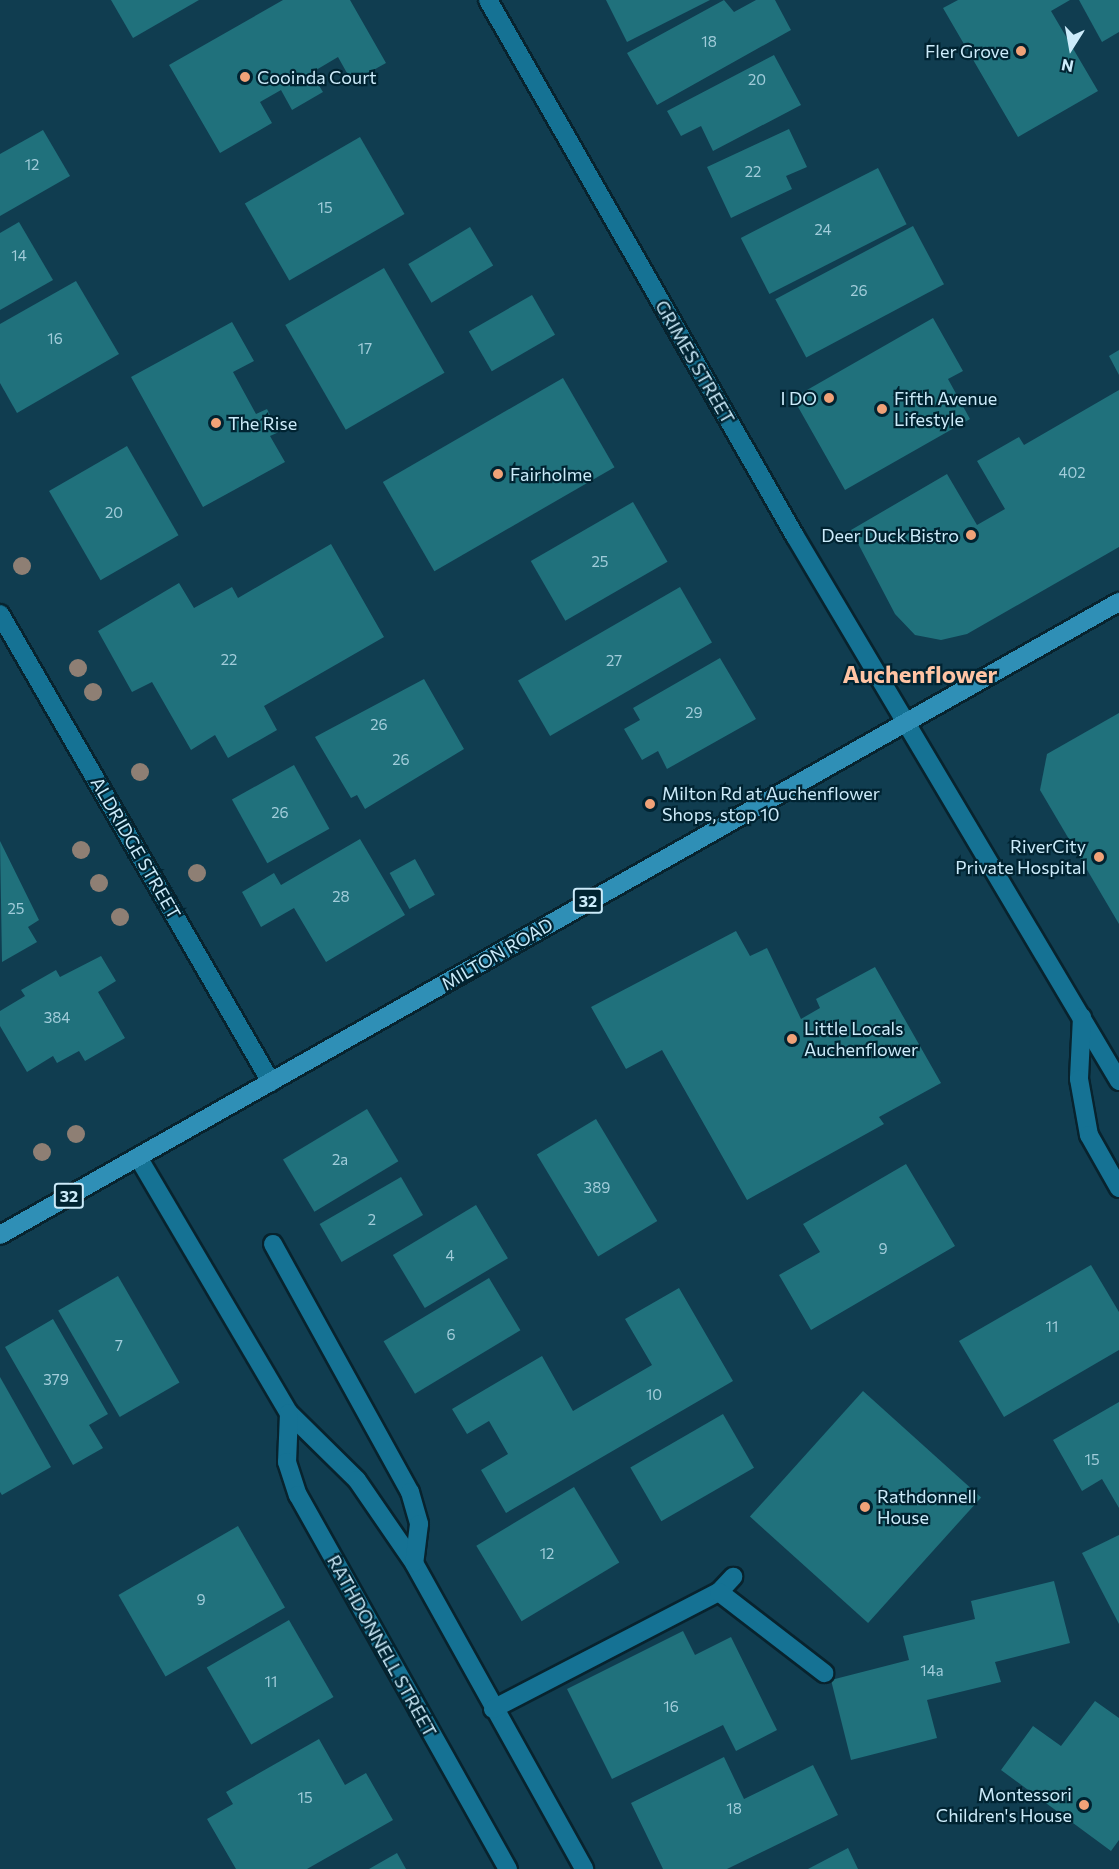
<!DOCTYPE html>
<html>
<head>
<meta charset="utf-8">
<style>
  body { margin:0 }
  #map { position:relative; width:1119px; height:1869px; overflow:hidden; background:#103d50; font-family:Commissioner,sans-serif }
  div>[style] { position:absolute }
  .building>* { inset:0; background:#20717c; transform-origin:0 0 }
  .roads { filter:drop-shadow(2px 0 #08232e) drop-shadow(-2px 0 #08232e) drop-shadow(0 2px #08232e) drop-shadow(0 -2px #08232e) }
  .minor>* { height:18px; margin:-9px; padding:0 9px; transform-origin:9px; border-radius:9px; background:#157294 }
  .major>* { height:18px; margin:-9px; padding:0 9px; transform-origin:9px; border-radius:9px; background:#2f8fb6 }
  .trees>* { width:18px; height:18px; margin:-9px; border-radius:50%; background:#8e7f74 }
  .dots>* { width:16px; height:16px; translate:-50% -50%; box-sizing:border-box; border:3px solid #002331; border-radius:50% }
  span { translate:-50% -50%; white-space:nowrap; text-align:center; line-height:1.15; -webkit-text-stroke:4.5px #002331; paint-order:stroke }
  .number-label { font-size:15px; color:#a1ccda }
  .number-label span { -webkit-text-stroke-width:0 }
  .shield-label span { padding:2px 4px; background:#002331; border:2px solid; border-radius:4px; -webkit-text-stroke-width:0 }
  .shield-label { font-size:16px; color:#ccebfa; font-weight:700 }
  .poi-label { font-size:18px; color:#ccebfa }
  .right { translate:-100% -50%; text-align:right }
  .left { translate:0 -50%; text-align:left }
  .street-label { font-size:18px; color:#ccebfa }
  .district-label { font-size:24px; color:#ffc4a4; font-weight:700 }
  .north { position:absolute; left:1041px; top:18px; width:60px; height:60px; -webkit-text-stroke:4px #002331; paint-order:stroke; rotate:191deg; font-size:16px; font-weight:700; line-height:24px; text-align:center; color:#ccebfa }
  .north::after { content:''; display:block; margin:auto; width:21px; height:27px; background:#ccebfa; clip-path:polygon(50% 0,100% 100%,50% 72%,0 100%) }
</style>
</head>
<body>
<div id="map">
  <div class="building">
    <div style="clip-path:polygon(111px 0,199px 0,133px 38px)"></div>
    <div style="clip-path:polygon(283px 0,350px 0,386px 63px,352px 82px,338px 57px,311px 73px,323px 92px,292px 110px,281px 90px,260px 102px,272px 123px,220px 153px,169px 65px)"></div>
    <div style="clip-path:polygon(606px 0,710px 0,627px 42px)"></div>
    <div style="clip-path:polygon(724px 0,734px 12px,756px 0,775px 0,791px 30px,657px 105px,627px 53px)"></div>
    <div style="clip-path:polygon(958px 0,1070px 0,1051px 11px,1098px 91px,1018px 137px,943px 8px)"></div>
    <div style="clip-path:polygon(1079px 0,1119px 0,1119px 32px,1102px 42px)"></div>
    <div style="clip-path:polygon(774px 55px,801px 105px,713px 151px,701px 126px,681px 136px,667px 111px)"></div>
    <div style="clip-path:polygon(789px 129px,807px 167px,786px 176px,792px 189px,731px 218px,707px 167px)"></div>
    <div style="clip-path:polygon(43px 130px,70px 176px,0 216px,0 154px)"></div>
    <div style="left:360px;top:137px;width:89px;height:133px;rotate:60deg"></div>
    <div style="left:878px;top:168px;width:63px;height:154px;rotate:63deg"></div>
    <div style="clip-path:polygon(19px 222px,53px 280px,0 310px,0 233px)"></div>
    <div style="left:913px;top:226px;width:66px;height:156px;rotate:62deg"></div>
    <div style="left:470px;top:227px;width:45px;height:72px;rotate:59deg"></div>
    <div style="left:384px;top:268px;width:121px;height:114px;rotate:60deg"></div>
    <div style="clip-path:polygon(76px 281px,119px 354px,17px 413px,0 383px,0 324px)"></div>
    <div style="left:532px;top:295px;width:46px;height:73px;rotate:60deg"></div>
    <div style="clip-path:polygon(933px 318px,963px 371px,948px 379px,970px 419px,845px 490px,793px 398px)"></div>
    <div style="clip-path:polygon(232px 322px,254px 361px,233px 372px,256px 414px,267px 409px,279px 432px,270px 436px,285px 462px,203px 507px,131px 377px)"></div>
    <div style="clip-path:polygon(1119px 350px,1119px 375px,1109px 356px)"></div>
    <div style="left:563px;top:378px;width:103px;height:208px;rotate:60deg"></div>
    <div style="clip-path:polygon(1119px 390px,1119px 547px,967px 634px,941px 640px,915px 635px,895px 614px,851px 530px,947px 474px,977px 525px,1005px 509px,977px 461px,1019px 437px,1024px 445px)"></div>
    <div style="left:127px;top:446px;width:103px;height:90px;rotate:60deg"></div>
    <div style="left:633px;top:502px;width:69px;height:118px;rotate:60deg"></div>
    <div style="clip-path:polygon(331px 544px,384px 637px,264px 706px,277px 730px,228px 758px,215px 735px,191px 750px,152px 682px,132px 692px,98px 631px,179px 583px,194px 608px,232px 587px,238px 598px)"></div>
    <div style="left:680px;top:587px;width:64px;height:187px;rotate:60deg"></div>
    <div style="clip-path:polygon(720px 658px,756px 719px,667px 769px,658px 751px,642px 760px,624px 729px,640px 720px,633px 708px)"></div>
    <div style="clip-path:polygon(424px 679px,464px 749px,365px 809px,357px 795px,351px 798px,315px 737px)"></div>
    <div style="clip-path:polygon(1119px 713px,1119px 924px,1040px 790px,1047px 754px)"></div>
    <div style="left:294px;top:765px;width:73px;height:71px;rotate:61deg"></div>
    <div style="clip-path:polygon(360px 839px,405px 915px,326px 962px,294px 908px,261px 927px,242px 892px,274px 873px,281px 885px)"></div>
    <div style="clip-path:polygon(0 841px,39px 920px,28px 927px,37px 942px,2px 962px)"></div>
    <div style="left:415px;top:859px;width:41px;height:29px;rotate:61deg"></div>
    <div style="clip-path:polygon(736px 931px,750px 956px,767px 948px,801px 1019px,820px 1008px,816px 999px,875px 967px,941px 1083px,879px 1117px,884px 1124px,747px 1200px,662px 1050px,626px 1069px,591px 1007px)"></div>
    <div style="clip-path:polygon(101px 956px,116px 981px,98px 992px,125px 1038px,85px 1061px,79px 1051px,57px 1063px,53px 1056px,27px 1072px,0 1026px,0 1011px,25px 996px,21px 990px,56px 970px,60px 977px)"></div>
    <div style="left:367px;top:1109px;width:61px;height:98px;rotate:59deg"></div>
    <div style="left:596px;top:1119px;width:119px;height:69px;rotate:59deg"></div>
    <div style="clip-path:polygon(906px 1164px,955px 1246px,811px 1330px,779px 1275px,820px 1252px,803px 1224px)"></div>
    <div style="left:401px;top:1177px;width:44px;height:94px;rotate:60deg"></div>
    <div style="left:476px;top:1205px;width:62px;height:97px;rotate:59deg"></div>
    <div style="clip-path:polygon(1091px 1265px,1119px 1312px,1119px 1350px,1004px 1417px,959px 1341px)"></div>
    <div style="left:118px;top:1276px;width:123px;height:69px;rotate:60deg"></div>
    <div style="left:489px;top:1278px;width:61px;height:123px;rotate:59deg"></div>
    <div style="clip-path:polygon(679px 1288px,733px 1381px,506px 1513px,481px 1470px,508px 1454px,489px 1421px,467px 1434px,452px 1409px,542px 1356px,573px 1411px,652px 1365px,625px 1319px)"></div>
    <div style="clip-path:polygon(53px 1319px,108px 1414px,89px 1425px,103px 1448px,73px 1465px,5px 1347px)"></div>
    <div style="clip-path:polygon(0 1377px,51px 1467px,2px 1495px,0 1492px)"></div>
    <div style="left:863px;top:1391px;width:159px;height:169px;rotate:42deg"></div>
    <div style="clip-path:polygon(1119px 1402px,1119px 1508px,1102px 1479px,1082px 1491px,1053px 1440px)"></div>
    <div style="left:723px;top:1414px;width:62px;height:107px;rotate:60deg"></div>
    <div style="left:574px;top:1487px;width:88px;height:114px;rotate:59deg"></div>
    <div style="left:238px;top:1526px;width:94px;height:138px;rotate:60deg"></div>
    <div style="clip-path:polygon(1119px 1535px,1119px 1624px,1082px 1553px)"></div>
    <div style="clip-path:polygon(1054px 1581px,1070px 1643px,995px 1662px,1001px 1682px,927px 1700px,937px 1738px,851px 1760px,831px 1680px,909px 1660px,903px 1636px,975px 1619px,971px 1601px)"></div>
    <div style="left:289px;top:1620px;width:89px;height:95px;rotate:60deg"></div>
    <div style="clip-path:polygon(683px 1631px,695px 1655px,731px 1637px,777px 1730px,736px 1751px,723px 1725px,612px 1779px,567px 1689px)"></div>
    <div style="clip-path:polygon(1095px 1701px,1119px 1718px,1119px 1840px,1111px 1851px,1001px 1770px,1033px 1726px,1061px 1746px)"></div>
    <div style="clip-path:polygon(319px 1739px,345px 1785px,366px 1773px,393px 1820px,307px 1869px,236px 1869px,207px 1819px,233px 1804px,226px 1792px)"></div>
    <div style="clip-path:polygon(724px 1757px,744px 1799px,813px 1765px,838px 1815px,727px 1869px,663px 1869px,631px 1803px)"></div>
    <div style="clip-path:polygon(848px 1848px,858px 1869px,808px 1869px)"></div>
    <div style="clip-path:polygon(397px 1853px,406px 1869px,369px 1869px)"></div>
  </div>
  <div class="roads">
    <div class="minor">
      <div style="left:488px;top:0;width:618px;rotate:60.2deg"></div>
      <div style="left:795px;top:536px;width:634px;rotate:59.27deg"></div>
      <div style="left:0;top:614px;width:541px;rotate:59.93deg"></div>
      <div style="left:1082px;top:1017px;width:62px;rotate:92.8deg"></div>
      <div style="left:1079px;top:1079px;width:57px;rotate:79.9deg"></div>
      <div style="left:1089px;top:1135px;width:61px;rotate:60.5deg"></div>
      <div style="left:138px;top:1157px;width:297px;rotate:59.5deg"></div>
      <div style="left:289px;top:1413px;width:95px;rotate:44.6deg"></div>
      <div style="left:357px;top:1480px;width:101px;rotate:55.5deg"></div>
      <div style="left:414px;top:1563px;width:350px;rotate:60.9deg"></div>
      <div style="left:273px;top:1244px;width:283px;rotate:61.1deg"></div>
      <div style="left:410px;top:1492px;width:33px;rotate:74deg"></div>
      <div style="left:419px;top:1524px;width:39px;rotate:97deg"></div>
      <div style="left:289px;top:1413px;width:49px;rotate:92.3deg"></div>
      <div style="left:287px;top:1462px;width:35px;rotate:72deg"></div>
      <div style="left:298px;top:1495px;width:429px;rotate:60.7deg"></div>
      <div style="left:719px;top:1592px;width:21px;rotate:-47deg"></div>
      <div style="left:493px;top:1709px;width:254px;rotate:-27.4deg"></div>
      <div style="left:719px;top:1592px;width:133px;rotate:37.6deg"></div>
    </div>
    <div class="major">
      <div style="left:0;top:1235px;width:1286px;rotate:-29.5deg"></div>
    </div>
  </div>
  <div class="trees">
    <div style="left:22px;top:566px"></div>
    <div style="left:78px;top:668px"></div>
    <div style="left:93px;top:692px"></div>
    <div style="left:140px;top:772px"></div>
    <div style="left:81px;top:850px"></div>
    <div style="left:197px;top:873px"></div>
    <div style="left:99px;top:883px"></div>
    <div style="left:120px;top:917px"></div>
    <div style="left:76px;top:1134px"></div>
    <div style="left:42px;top:1152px"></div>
  </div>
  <div class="dots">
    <div style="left:1021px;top:51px;background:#f0a278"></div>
    <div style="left:245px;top:77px;background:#f0a278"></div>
    <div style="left:829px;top:398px;background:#f0a278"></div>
    <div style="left:882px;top:409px;background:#f0a278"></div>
    <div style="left:216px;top:423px;background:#f0a278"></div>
    <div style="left:498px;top:474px;background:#f0a278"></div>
    <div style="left:971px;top:535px;background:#f0a278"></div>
    <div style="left:650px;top:804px;background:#f0a278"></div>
    <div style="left:1099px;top:857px;background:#f0a278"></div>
    <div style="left:792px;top:1039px;background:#f0a278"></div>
    <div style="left:865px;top:1507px;background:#f0a278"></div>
    <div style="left:1084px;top:1805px;background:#f0a278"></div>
  </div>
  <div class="number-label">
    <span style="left:709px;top:42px">18</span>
    <span style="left:757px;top:80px">20</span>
    <span style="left:32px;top:165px">12</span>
    <span style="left:753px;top:172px">22</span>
    <span style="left:325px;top:208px">15</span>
    <span style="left:823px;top:230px">24</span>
    <span style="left:19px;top:256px">14</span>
    <span style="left:859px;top:291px">26</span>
    <span style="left:55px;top:339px">16</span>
    <span style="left:365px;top:349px">17</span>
    <span style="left:1072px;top:473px">402</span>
    <span style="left:114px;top:513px">20</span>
    <span style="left:600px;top:562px">25</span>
    <span style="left:229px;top:660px">22</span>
    <span style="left:614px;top:661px">27</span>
    <span style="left:694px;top:713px">29</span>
    <span style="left:379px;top:725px">26</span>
    <span style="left:401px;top:760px">26</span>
    <span style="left:280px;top:813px">26</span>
    <span style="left:341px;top:897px">28</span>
    <span style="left:16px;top:909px">25</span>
    <span style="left:57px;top:1018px">384</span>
    <span style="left:340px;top:1160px">2a</span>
    <span style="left:597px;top:1188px">389</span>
    <span style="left:372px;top:1220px">2</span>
    <span style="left:883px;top:1249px">9</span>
    <span style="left:450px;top:1256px">4</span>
    <span style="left:1052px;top:1327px">11</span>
    <span style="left:451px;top:1335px">6</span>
    <span style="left:119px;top:1346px">7</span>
    <span style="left:56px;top:1380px">379</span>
    <span style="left:654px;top:1395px">10</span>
    <span style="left:1092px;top:1460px">15</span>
    <span style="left:547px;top:1554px">12</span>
    <span style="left:201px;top:1600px">9</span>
    <span style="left:932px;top:1671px">14a</span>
    <span style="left:271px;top:1682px">11</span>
    <span style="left:671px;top:1707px">16</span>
    <span style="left:305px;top:1798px">15</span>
    <span style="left:734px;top:1809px">18</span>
  </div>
  <div class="shield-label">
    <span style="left:588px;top:901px">32</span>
    <span style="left:69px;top:1196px">32</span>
  </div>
  <div class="poi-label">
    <span class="right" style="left:1009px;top:51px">Fler Grove</span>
    <span class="left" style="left:257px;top:77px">Cooinda Court</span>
    <span class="right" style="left:817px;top:398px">I DO</span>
    <span class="left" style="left:894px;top:409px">Fifth Avenue<br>Lifestyle</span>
    <span class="left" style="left:228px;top:423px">The Rise</span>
    <span class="left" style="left:510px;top:474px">Fairholme</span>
    <span class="right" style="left:959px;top:535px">Deer Duck Bistro</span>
    <span class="left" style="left:662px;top:804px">Milton Rd at Auchenflower<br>Shops, stop 10</span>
    <span class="right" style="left:1086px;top:857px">RiverCity<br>Private Hospital</span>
    <span class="left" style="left:804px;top:1039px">Little Locals<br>Auchenflower</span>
    <span class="left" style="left:877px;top:1507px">Rathdonnell<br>House</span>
    <span class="right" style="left:1072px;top:1805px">Montessori<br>Children's House</span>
  </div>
  <div class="street-label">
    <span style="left:695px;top:362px;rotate:60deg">GRIMES STREET</span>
    <span style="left:136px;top:848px;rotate:60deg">ALDRIDGE STREET</span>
    <span style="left:497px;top:954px;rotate:-30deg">MILTON ROAD</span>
    <span style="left:382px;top:1646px;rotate:61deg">RATHDONNELL STREET</span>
  </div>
  <div class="district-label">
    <span style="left:920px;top:674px">Auchenflower</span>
  </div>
  <div class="north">N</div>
</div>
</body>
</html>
